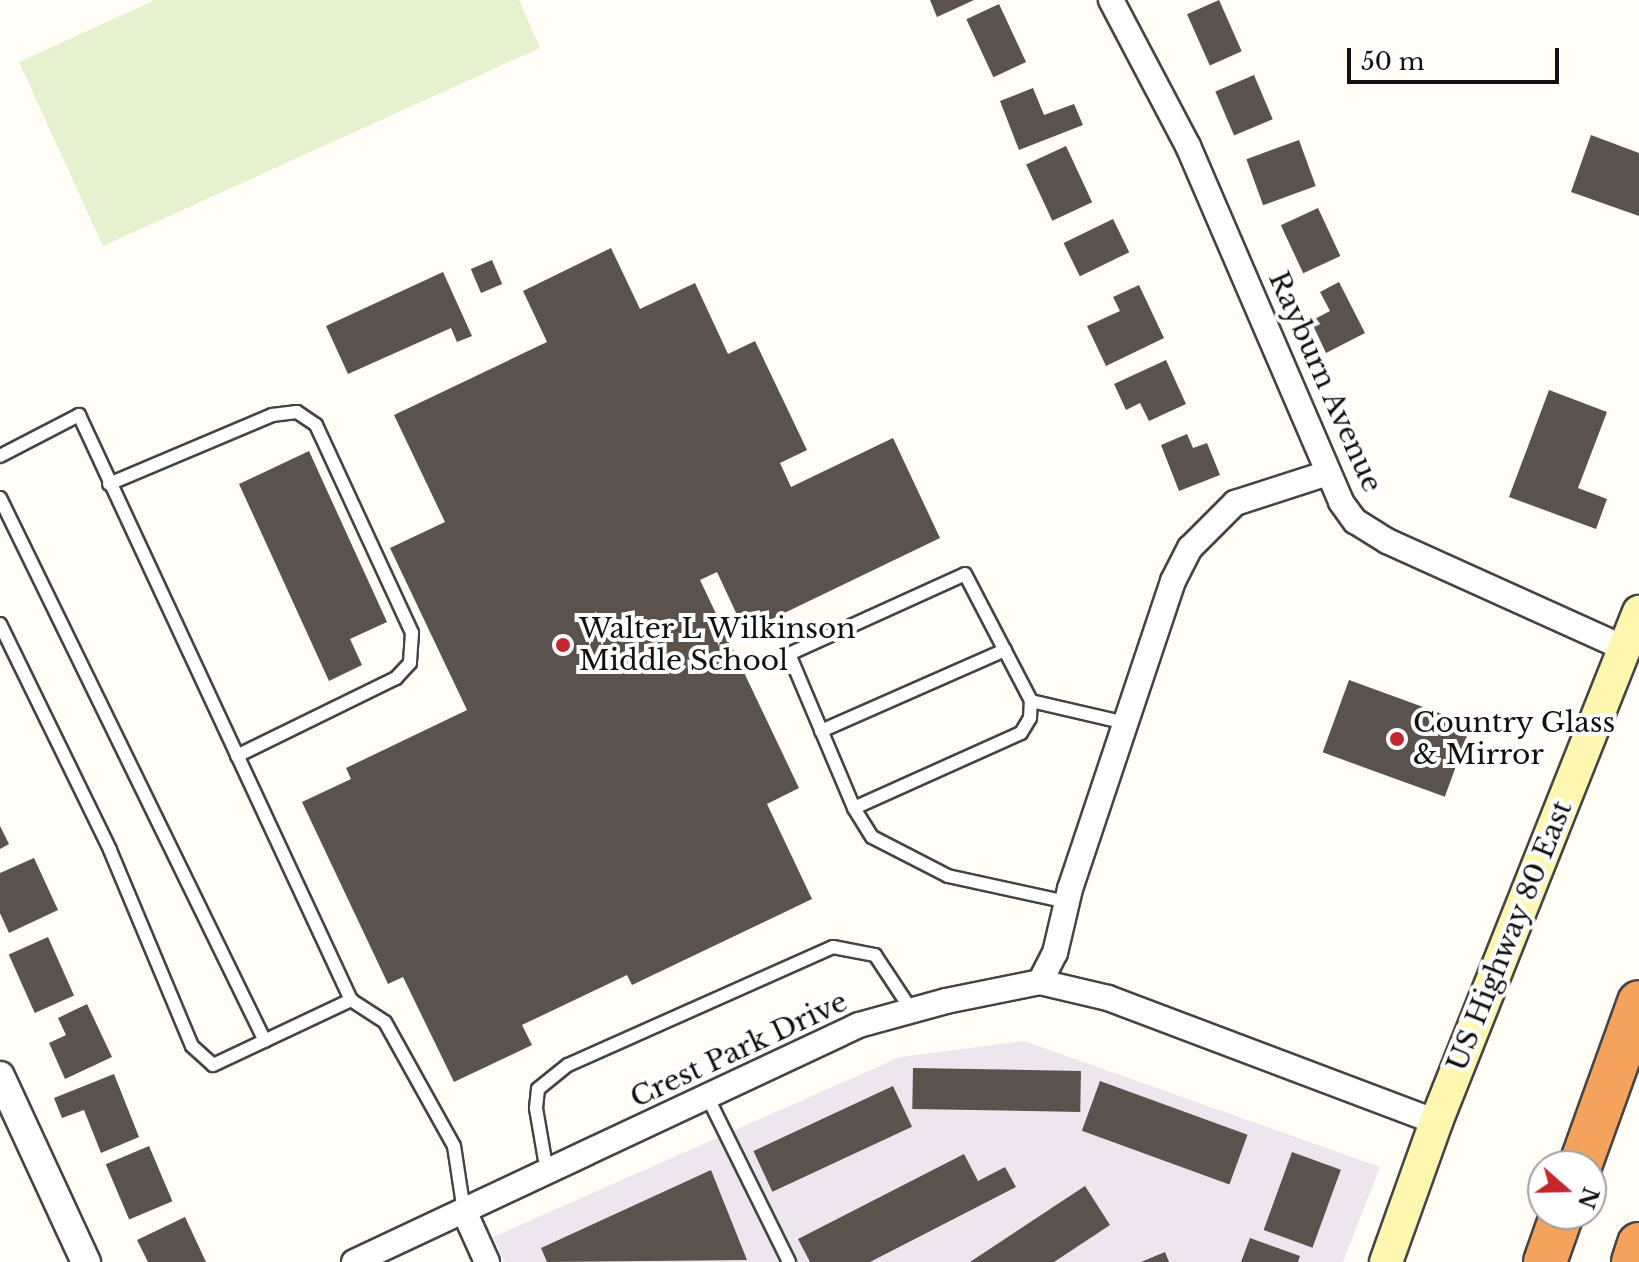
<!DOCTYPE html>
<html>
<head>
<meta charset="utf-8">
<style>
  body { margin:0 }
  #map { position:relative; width:1639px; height:1262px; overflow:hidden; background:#fffdf5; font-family:"Libre Baskerville",serif }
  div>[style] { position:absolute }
  .industrial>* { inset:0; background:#eee6ef }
  .pitch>* { inset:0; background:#e6f2cf }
  .building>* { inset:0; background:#5a524d; transform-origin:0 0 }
  .roads { filter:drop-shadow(2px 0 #444) drop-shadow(-2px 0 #444) drop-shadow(0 2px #444) drop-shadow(0 -2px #444) }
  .service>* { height:12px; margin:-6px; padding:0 6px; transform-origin:6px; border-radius:6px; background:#fff }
  .minor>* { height:24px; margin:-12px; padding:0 12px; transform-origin:12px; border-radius:12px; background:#fff }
  .tertiary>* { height:28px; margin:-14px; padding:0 14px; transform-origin:14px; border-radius:14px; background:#fff }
  .secondary>* { height:32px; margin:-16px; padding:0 16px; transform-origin:16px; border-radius:16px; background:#fff6b0 }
  .motorway>* { height:42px; margin:-21px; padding:0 21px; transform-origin:21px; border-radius:21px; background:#f5a25d }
  .dots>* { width:22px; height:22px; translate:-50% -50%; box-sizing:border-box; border:4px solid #fff; border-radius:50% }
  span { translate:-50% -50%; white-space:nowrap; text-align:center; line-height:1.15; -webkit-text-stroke:8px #fff; paint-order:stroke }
  .street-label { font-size:28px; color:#111 }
  .poi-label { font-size:28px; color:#111 }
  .left { translate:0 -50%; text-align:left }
  .north { position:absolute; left:1527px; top:1150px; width:80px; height:80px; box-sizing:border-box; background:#fff; border:2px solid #a0a0a0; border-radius:50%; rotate:110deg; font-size:22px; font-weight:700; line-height:32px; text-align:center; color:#111 }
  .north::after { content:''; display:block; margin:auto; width:28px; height:36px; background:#c4262e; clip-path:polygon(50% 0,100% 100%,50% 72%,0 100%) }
  .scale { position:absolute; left:1347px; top:48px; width:212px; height:36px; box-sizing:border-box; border:4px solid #111; border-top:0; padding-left:10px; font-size:24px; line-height:28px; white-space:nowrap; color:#111; -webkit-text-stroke:6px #fff; paint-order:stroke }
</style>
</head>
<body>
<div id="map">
  <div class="industrial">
    <div style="clip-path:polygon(1024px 1041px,1380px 1167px,1343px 1262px,505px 1262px,493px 1237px,900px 1057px)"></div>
  </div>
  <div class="pitch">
    <div style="clip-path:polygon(155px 0,519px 0,540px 48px,103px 246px,19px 62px)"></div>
  </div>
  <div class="building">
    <div style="clip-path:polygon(930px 0,974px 0,937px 17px)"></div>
    <div style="left:1219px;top:0;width:56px;height:35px;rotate:66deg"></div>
    <div style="left:999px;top:4px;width:64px;height:36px;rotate:65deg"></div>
    <div style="left:1254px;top:75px;width:48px;height:42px;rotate:67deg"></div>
    <div style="clip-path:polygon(1033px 88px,1044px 115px,1074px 104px,1083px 125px,1019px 150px,1000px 101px)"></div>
    <div style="clip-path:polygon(1591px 135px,1639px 153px,1639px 216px,1571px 192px)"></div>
    <div style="left:1299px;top:140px;width:49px;height:56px;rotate:70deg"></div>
    <div style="left:1066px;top:146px;width:62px;height:44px;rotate:65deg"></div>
    <div style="left:1318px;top:208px;width:53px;height:41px;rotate:65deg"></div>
    <div style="left:1113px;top:219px;width:37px;height:55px;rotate:64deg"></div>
    <div style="clip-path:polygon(611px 248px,640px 309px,695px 283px,728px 354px,755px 341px,807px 450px,780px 463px,791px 487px,893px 438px,940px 538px,745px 632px,717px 572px,700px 580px,799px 788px,767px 804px,812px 899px,632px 985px,627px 975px,522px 1025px,532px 1045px,454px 1082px,403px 977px,388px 984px,302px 802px,351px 779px,346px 768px,467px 710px,390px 548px,445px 522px,394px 415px,547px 342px,523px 291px)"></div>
    <div style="left:492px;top:260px;width:26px;height:23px;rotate:67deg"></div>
    <div style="clip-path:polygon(443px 272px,472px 336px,457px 342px,451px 328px,348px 374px,326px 326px)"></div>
    <div style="clip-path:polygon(1339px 282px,1365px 333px,1326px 353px,1311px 321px,1330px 311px,1320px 292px)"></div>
    <div style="clip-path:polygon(1139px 285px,1164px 338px,1106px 366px,1087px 326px,1120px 311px,1113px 297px)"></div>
    <div style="clip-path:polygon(1166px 360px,1186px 404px,1149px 421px,1140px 403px,1126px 410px,1114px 384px)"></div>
    <div style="clip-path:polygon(1549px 390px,1607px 412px,1578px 488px,1607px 499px,1596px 529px,1509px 497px)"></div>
    <div style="clip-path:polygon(1187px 434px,1193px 448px,1207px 443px,1220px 475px,1179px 491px,1161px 445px)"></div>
    <div style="clip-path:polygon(309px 451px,387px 622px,350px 639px,362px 665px,329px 681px,239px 484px)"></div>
    <div style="left:1349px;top:680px;width:130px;height:77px;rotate:20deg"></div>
    <div style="clip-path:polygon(0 826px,9px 844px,0 849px)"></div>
    <div style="clip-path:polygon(34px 858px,58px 910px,9px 933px,0 913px,0 873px)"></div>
    <div style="left:48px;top:937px;width:64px;height:43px;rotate:66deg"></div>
    <div style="clip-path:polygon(87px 1004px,112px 1057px,65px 1079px,49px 1043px,66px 1035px,58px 1018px)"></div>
    <div style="left:913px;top:1068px;width:168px;height:41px;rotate:1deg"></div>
    <div style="clip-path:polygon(114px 1074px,139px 1137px,101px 1153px,84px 1110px,62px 1118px,54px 1098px)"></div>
    <div style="left:1100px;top:1081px;width:157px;height:53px;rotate:20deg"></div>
    <div style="left:893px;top:1086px;width:45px;height:154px;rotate:65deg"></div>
    <div style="left:149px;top:1146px;width:60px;height:47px;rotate:67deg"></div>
    <div style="left:1292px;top:1152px;width:52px;height:83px;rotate:20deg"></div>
    <div style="clip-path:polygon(964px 1154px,978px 1181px,1005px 1167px,1016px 1187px,870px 1262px,810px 1262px,798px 1239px)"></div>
    <div style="clip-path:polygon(711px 1170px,747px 1260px,547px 1262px,541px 1248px)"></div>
    <div style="clip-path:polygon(1085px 1186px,1110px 1225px,1054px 1262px,970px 1262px)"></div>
    <div style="clip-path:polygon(185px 1217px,206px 1262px,148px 1262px,137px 1240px)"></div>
    <div style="clip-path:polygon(1250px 1238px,1300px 1256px,1298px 1262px,1241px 1262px)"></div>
    <div style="clip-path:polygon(1165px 1252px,1169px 1262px,1141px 1262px)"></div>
  </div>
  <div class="roads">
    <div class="service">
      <div style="left:0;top:456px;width:89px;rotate:-27.4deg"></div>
      <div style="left:79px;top:415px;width:645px;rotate:65.06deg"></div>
      <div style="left:351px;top:1000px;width:40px;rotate:32.9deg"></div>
      <div style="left:385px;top:1022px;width:142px;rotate:60.9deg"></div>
      <div style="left:454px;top:1146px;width:66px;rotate:81.3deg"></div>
      <div style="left:109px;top:484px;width:177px;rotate:-22.9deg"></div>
      <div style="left:272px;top:415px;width:25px;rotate:-7deg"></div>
      <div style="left:297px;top:412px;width:23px;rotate:34deg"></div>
      <div style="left:316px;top:425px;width:229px;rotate:65.2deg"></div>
      <div style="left:412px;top:633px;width:30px;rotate:94deg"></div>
      <div style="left:410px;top:663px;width:21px;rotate:133deg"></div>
      <div style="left:396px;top:678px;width:177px;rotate:153.9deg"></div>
      <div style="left:0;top:498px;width:604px;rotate:63.99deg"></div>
      <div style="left:0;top:624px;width:251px;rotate:64deg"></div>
      <div style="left:110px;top:850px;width:212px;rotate:67.3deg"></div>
      <div style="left:192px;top:1046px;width:28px;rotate:42deg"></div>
      <div style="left:213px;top:1065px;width:153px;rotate:-25.2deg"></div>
      <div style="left:821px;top:731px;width:201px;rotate:-23.8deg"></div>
      <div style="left:854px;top:808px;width:167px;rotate:-112.9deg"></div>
      <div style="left:789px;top:654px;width:193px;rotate:-24.4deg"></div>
      <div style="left:965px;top:574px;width:143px;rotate:62.5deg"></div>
      <div style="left:1067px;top:902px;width:122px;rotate:-167.7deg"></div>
      <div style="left:948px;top:876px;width:85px;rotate:-152.8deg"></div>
      <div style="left:872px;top:837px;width:34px;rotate:-122deg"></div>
      <div style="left:854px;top:808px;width:183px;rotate:-24.2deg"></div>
      <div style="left:1021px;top:733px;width:17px;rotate:-59deg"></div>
      <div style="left:1030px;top:718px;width:17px;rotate:-87deg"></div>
      <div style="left:1031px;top:701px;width:98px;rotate:13deg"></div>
      <div style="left:708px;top:1098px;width:183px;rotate:63.7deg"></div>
      <div style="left:547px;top:1172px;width:65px;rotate:-99.8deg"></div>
      <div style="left:536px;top:1108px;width:19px;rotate:-84deg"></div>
      <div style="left:538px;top:1089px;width:38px;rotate:-39deg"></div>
      <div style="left:568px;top:1065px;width:290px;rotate:-24deg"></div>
      <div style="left:833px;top:947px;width:43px;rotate:10.8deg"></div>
      <div style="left:875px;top:955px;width:67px;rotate:56.5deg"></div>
    </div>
    <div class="minor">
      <div style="left:1111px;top:0;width:165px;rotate:62.2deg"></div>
      <div style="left:1188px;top:146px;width:387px;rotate:66.7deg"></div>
      <div style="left:1341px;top:502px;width:24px;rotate:54deg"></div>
      <div style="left:1355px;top:521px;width:38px;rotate:32deg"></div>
      <div style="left:1387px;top:541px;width:260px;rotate:24.3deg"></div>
      <div style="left:1040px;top:982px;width:33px;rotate:-63deg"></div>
      <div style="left:1055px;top:953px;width:66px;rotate:-76.8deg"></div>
      <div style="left:1070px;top:889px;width:325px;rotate:-71.5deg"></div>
      <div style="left:1173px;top:581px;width:37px;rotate:-63deg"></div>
      <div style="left:1190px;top:548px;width:64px;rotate:-45deg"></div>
      <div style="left:1235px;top:503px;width:98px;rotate:-17.9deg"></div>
      <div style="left:464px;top:1211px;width:56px;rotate:65.7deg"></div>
      <div style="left:354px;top:1262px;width:558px;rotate:-25.14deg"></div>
      <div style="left:859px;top:1025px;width:90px;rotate:-15.4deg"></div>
      <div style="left:946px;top:1001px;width:96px;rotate:-11.4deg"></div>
      <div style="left:1040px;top:982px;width:70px;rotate:13.2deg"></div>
      <div style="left:1108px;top:998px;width:351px;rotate:20.7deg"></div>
    </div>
    <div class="tertiary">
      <div style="left:0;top:1076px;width:205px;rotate:65.2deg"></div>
    </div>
    <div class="secondary">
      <div style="left:1386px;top:1262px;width:149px;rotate:-70.3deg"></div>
      <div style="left:1436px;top:1122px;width:549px;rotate:-68.3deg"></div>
    </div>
    <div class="motorway">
      <div style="left:1580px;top:1166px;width:174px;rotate:-70.2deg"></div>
      <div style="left:1545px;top:1262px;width:51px;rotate:-70.5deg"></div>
      <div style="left:1633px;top:1262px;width:19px;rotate:-72deg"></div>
    </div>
  </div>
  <div class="dots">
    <div style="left:563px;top:645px;background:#c4262e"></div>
    <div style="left:1397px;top:739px;background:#c4262e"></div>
  </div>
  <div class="street-label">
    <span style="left:1325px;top:382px;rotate:66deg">Rayburn Avenue</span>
    <span style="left:1510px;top:936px;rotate:-68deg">US Highway 80 East</span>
    <span style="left:739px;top:1050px;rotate:-25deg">Crest Park Drive</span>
  </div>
  <div class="poi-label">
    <span class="left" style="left:579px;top:645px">Walter L Wilkinson<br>Middle School</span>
    <span class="left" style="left:1413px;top:739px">Country Glass<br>&amp; Mirror</span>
  </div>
  <div class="north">N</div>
  <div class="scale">50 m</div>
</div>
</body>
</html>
